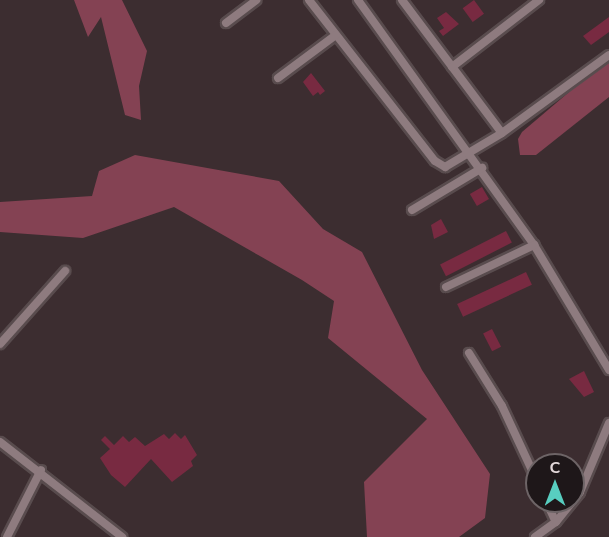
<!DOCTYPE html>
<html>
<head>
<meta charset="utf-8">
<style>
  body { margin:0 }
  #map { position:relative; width:609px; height:537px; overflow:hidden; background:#3c2d30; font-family:Mulish,sans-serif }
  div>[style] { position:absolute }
  .green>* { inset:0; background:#844253 }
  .building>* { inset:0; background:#782a41; transform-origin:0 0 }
  .roads { filter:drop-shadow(2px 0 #594c4e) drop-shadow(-2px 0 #594c4e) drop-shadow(0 2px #594c4e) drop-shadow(0 -2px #594c4e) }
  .minor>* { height:8px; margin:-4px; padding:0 4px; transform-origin:4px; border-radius:4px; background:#8e7b7f }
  span { translate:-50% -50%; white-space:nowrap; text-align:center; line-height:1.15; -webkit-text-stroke:4.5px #1e1719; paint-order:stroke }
  .north { position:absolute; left:525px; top:453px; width:60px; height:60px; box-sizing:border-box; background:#1e1719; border:2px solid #6d6466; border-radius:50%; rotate:0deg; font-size:16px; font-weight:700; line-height:24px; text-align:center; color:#e3d8da }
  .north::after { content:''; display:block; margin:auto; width:21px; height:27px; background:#58cec0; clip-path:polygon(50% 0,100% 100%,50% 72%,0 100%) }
</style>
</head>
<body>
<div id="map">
  <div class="green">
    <div style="clip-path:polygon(74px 0,122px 0,147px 51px,139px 86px,141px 120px,125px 115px,101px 17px,88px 37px)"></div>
    <div style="clip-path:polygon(609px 58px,609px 97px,536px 155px,520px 155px,518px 139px,522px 132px)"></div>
    <div style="clip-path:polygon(135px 155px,279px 181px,323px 229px,362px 252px,422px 370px,490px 474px,485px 518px,459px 537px,367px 537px,364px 482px,427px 419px,328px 338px,334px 301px,302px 280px,174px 207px,83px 238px,0 232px,0 202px,92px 196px,99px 171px)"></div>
  </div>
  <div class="building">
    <div style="left:474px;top:0;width:17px;height:14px;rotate:54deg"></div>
    <div style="clip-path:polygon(446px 12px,459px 24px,443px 36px,439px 31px,444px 28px,437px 18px)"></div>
    <div style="clip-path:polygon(609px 17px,609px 32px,591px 45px,583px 36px)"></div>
    <div style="clip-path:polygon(311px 73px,325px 91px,320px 95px,318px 92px,313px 96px,303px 82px)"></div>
    <div style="left:482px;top:187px;width:14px;height:14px;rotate:60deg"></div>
    <div style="clip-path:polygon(441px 219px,448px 232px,434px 239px,431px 225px)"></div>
    <div style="left:506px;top:231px;width:13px;height:74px;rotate:63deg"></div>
    <div style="left:526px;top:272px;width:14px;height:76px;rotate:65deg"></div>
    <div style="left:492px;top:329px;width:20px;height:10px;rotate:63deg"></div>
    <div style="clip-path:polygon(584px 371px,594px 392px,584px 397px,569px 379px)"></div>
    <div style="clip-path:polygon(175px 433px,181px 439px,185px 435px,197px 455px,191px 461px,193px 466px,172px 482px,151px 459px,125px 487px,111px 475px,100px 458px,110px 449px,101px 440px,105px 436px,114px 445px,123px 436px,129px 442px,135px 437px,145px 446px,164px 434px,169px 439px)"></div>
  </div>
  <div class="roads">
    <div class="minor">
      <div style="left:309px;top:0;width:204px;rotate:52deg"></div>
      <div style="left:435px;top:161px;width:12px;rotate:31deg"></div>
      <div style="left:445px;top:167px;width:66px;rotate:-30.8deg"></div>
      <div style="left:502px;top:133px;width:132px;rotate:-36.1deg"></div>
      <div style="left:358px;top:0;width:302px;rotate:54.3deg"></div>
      <div style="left:534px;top:245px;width:146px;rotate:59deg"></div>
      <div style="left:402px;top:0;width:166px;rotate:53.1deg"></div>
      <div style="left:226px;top:23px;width:38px;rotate:-37deg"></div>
      <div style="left:452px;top:67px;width:110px;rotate:-37.6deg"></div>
      <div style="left:278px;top:78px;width:72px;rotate:-36.6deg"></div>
      <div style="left:412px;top:210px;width:82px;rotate:-31deg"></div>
      <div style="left:446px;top:287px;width:98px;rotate:-25.5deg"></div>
      <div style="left:0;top:344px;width:98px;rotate:-48.3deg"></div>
      <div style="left:469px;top:353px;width:62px;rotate:58.1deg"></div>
      <div style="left:502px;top:406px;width:83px;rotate:65deg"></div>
      <div style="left:0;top:442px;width:155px;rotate:37.9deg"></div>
      <div style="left:546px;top:501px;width:23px;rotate:65deg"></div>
      <div style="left:7px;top:537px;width:75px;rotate:-63.1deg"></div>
      <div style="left:535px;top:537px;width:26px;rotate:-36deg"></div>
      <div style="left:556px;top:522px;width:38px;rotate:-51deg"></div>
      <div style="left:580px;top:492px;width:75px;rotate:-67.2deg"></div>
    </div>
  </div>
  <div class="north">С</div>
</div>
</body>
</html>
